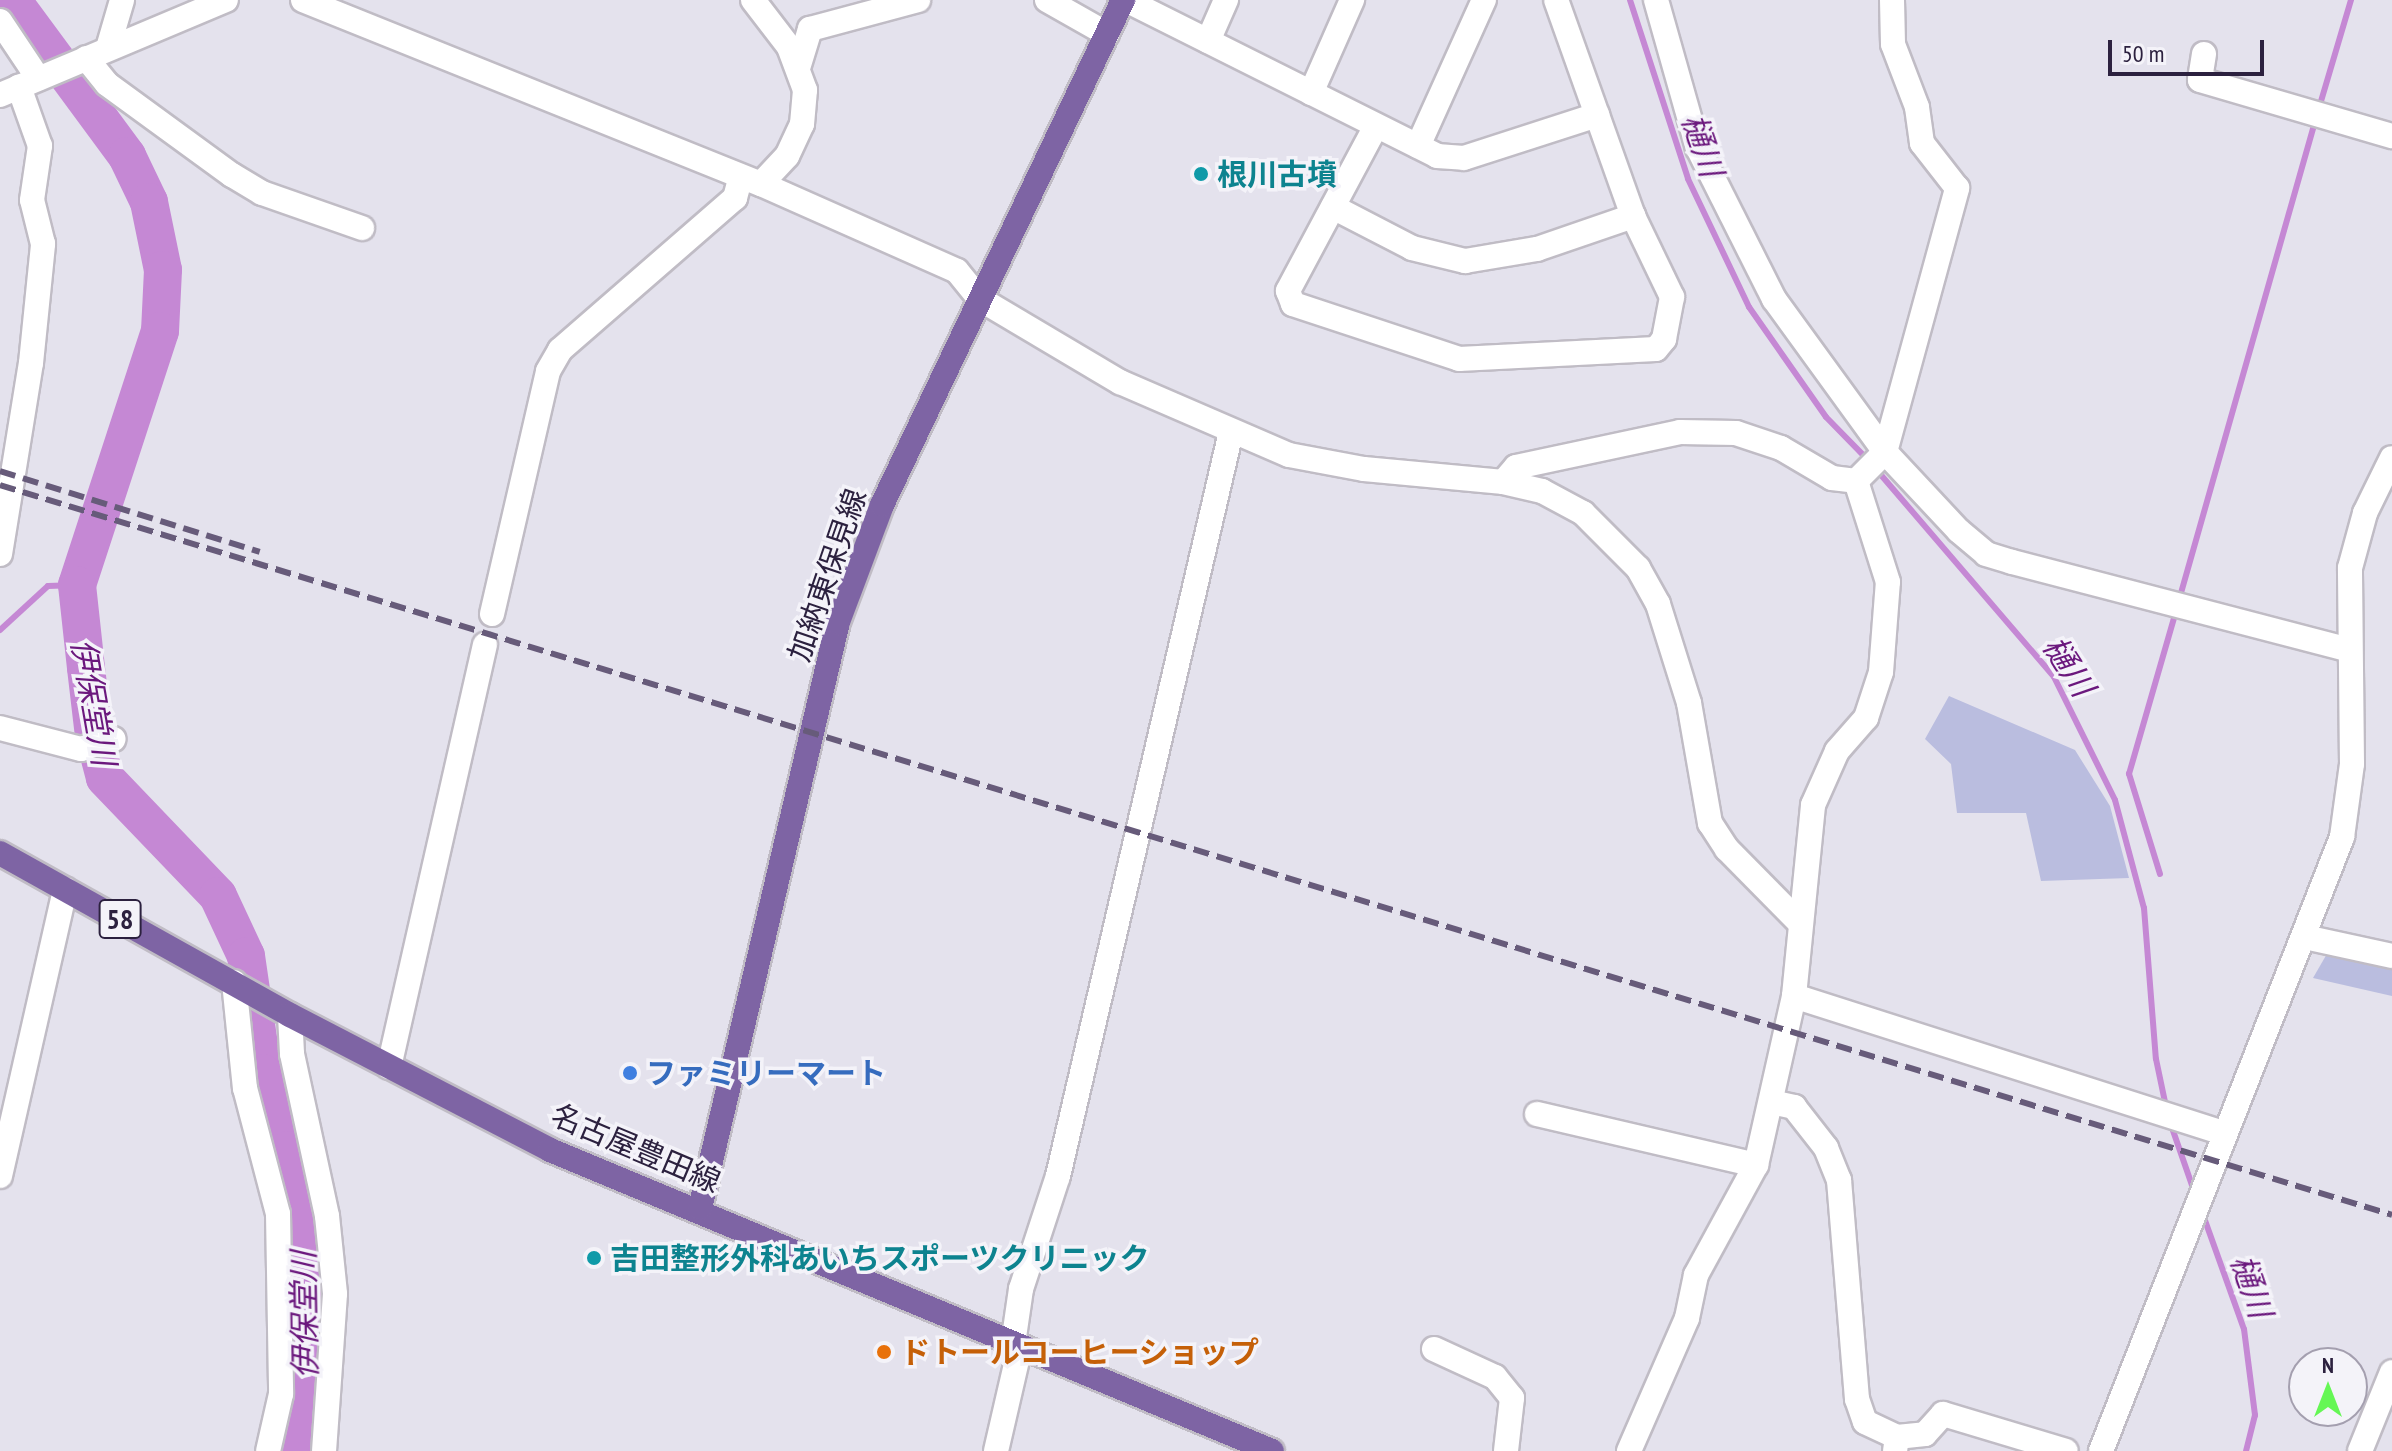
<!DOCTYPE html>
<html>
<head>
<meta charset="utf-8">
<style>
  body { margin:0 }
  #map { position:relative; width:2392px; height:1451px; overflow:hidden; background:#e4e2ed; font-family:"PT Sans Narrow","Noto Sans JP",sans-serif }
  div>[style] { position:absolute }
  .green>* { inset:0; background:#babddf }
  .stream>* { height:6px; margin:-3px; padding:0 3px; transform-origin:3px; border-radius:3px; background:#c588d4 }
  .river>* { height:38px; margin:-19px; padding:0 19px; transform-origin:19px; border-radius:19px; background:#c588d4 }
  .roads { filter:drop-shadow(2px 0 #c0bcc5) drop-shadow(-2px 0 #c0bcc5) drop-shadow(0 2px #c0bcc5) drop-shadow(0 -2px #c0bcc5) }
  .minor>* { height:24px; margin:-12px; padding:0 12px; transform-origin:12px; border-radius:12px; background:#fff }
  .major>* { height:24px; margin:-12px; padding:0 12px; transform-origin:12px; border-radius:12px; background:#7e64a4 }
  .rail>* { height:6px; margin-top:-3px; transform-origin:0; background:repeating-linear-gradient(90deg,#675b7a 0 16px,transparent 0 24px) }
  .dots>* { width:22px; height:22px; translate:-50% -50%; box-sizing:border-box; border:4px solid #f4f3f9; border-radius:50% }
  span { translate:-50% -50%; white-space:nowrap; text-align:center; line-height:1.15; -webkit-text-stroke:7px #f4f3f9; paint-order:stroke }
  .shield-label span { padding:2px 6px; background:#f4f3f9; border:2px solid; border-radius:6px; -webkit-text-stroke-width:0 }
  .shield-label { font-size:28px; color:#2c213f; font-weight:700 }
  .culture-label { font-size:30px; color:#0d838f; font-weight:700 }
  .left { translate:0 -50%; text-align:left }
  .street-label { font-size:30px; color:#2c213f }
  .shop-label { font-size:30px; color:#366cbe; font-weight:700 }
  .food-label { font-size:30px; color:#c56008; font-weight:700 }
  .water-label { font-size:32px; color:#6b187d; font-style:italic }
  .north { position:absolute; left:2288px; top:1347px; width:80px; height:80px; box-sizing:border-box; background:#f4f3f9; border:2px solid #a49faf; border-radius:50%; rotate:0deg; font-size:22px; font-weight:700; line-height:32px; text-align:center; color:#2c213f }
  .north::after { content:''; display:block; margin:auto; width:28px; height:36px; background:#65f755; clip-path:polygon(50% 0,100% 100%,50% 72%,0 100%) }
  .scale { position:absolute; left:2108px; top:40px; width:156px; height:36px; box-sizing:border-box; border:4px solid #2c213f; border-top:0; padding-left:10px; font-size:24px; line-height:28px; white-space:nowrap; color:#2c213f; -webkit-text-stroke:6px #f4f3f9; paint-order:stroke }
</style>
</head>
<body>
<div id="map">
  <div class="green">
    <div style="clip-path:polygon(1949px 696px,2075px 750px,2110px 806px,2129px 878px,2041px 881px,2026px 813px,1957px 813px,1951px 764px,1925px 739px)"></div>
    <div style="clip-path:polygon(2328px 952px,2392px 964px,2392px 996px,2313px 978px)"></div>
  </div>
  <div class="stream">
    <div style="left:1630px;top:0;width:188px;rotate:72deg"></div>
    <div style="left:1688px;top:179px;width:142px;rotate:64.5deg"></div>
    <div style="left:1749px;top:307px;width:134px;rotate:55deg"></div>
    <div style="left:1826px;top:417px;width:60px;rotate:45.7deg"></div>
    <div style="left:2319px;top:108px;width:113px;rotate:-73.5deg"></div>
    <div style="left:1875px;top:468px;width:275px;rotate:49.4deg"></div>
    <div style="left:2054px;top:677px;width:137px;rotate:63.6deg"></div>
    <div style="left:2115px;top:800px;width:112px;rotate:75deg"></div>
    <div style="left:2144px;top:908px;width:151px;rotate:85.5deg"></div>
    <div style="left:2156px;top:1059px;width:49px;rotate:78.2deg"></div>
    <div style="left:2179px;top:600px;width:501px;rotate:-74.13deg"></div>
    <div style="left:0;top:630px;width:65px;rotate:-42.5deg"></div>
    <div style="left:48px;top:586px;width:29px;rotate:-2deg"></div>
    <div style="left:2160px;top:874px;width:105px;rotate:-107.2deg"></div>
    <div style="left:2129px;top:774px;width:170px;rotate:-73.9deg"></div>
    <div style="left:2170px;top:1122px;width:73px;rotate:70.8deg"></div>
    <div style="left:2202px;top:1212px;width:124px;rotate:70.3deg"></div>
    <div style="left:2244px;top:1329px;width:87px;rotate:82.7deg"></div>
    <div style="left:2255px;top:1415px;width:37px;rotate:104deg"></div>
  </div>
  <div class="river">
    <div style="left:12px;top:0;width:194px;rotate:53.6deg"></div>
    <div style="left:127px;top:156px;width:51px;rotate:64.4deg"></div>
    <div style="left:149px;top:202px;width:69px;rotate:78.4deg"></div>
    <div style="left:163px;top:270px;width:61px;rotate:92.8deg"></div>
    <div style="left:160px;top:331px;width:267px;rotate:108.1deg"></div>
    <div style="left:77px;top:585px;width:83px;rotate:83.8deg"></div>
    <div style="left:86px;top:668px;width:68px;rotate:83.3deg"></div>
    <div style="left:94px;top:736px;width:43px;rotate:75.3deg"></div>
    <div style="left:105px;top:778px;width:163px;rotate:46.2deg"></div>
    <div style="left:218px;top:896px;width:66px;rotate:65deg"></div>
    <div style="left:246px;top:956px;width:118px;rotate:81.7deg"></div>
    <div style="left:263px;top:1073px;width:81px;rotate:72deg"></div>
    <div style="left:288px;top:1150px;width:123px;rotate:80.2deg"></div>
    <div style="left:309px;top:1271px;width:102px;rotate:90.6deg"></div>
    <div style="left:308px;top:1373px;width:79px;rotate:99.5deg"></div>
  </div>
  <div class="roads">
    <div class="minor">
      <div style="left:303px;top:0;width:494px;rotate:21.9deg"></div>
      <div style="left:761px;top:184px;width:214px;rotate:23.9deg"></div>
      <div style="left:957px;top:271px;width:36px;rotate:51deg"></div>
      <div style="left:980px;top:299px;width:163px;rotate:30.7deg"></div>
      <div style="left:1120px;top:382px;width:184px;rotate:23.4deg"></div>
      <div style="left:1289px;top:455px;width:76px;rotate:10.6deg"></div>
      <div style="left:1364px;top:469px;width:140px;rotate:5.3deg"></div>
      <div style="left:1503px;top:482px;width:40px;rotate:13deg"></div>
      <div style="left:1542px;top:491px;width:47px;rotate:28.2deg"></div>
      <div style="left:1583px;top:513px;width:78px;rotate:45deg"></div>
      <div style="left:1638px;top:568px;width:41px;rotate:60.9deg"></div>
      <div style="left:1658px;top:604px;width:104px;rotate:72.6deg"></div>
      <div style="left:1689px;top:703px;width:122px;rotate:80.1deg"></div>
      <div style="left:1710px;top:823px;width:31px;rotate:57deg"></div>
      <div style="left:1727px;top:849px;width:101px;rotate:45.4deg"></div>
      <div style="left:753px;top:0;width:59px;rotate:52.5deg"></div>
      <div style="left:789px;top:47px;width:46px;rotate:69.6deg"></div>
      <div style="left:805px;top:90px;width:34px;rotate:95deg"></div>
      <div style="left:802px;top:124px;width:35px;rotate:115deg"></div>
      <div style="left:787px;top:156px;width:38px;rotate:133deg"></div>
      <div style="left:1047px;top:0;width:69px;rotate:29.5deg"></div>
      <div style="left:1126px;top:0;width:348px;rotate:26.6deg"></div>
      <div style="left:1437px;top:156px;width:27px;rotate:4deg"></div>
      <div style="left:1464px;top:158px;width:140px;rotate:-17.9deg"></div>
      <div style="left:1656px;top:0;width:154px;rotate:74.2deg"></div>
      <div style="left:1698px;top:148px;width:169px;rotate:63.3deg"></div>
      <div style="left:1774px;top:299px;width:189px;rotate:54deg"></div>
      <div style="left:1885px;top:452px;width:108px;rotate:46.9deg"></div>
      <div style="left:1959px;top:531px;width:35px;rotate:40deg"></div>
      <div style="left:1986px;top:554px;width:27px;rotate:17deg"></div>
      <div style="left:2012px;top:562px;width:348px;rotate:14.6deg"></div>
      <div style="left:0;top:21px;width:69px;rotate:56.3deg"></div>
      <div style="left:1208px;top:41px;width:45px;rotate:-66.3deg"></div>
      <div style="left:108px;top:48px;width:50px;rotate:-73.7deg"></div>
      <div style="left:2204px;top:54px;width:26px;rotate:99deg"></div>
      <div style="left:2200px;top:80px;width:200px;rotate:16.3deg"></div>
      <div style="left:86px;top:58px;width:33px;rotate:51deg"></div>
      <div style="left:107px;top:84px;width:155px;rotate:36.1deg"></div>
      <div style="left:232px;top:175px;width:35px;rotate:31deg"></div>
      <div style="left:262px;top:193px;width:106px;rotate:19.3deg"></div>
      <div style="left:799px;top:65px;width:38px;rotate:-73deg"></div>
      <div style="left:810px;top:29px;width:112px;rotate:-15deg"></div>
      <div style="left:1311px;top:93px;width:102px;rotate:-66.2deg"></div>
      <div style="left:0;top:95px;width:245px;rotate:-22.8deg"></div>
      <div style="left:1376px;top:126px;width:187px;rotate:118.1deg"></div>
      <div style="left:1288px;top:291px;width:14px;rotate:69deg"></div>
      <div style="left:1293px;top:304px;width:175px;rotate:18.3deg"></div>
      <div style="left:1459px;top:359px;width:197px;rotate:-2.9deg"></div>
      <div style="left:1656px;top:349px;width:13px;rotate:-51deg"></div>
      <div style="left:1664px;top:339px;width:43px;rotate:-79.2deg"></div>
      <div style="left:1672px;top:297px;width:90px;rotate:-115.7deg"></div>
      <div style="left:1633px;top:216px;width:229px;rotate:-109.6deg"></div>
      <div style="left:1418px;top:146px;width:160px;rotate:-65.7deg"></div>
      <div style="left:1333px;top:207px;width:89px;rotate:27.4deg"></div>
      <div style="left:1412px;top:248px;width:55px;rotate:13.8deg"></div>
      <div style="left:1465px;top:261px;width:73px;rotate:-9.5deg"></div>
      <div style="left:1537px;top:249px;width:102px;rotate:-19deg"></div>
      <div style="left:1856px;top:481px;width:41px;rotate:-45deg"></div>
      <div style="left:1885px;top:452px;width:274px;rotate:-74.7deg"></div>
      <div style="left:1957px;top:188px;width:57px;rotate:-127.9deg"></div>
      <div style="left:1922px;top:143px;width:36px;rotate:-98deg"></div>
      <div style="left:1917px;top:107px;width:67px;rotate:-110.9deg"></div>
      <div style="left:1893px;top:44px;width:44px;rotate:-91.3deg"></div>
      <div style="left:1503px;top:482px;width:20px;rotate:-49deg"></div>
      <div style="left:1516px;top:467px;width:168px;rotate:-12deg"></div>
      <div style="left:1680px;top:432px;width:56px;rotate:1deg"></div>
      <div style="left:1736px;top:433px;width:47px;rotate:18.4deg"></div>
      <div style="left:1781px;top:448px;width:59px;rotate:30.5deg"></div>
      <div style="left:1832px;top:478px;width:24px;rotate:7deg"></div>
      <div style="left:0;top:554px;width:193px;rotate:-80.8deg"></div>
      <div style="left:31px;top:363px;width:120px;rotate:-84.2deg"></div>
      <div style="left:43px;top:244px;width:45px;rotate:-104deg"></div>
      <div style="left:32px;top:200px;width:55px;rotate:-81.6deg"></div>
      <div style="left:40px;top:146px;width:63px;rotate:-109.6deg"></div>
      <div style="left:492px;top:614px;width:249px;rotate:-77deg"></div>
      <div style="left:548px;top:371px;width:24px;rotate:-60deg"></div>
      <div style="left:560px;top:350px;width:232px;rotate:-41deg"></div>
      <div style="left:735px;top:198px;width:20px;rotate:-75deg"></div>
      <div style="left:0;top:728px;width:84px;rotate:14.5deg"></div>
      <div style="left:81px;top:749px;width:34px;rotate:-17deg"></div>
      <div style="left:2305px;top:937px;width:89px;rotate:12.3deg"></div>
      <div style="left:234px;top:982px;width:107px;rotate:84.1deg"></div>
      <div style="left:245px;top:1088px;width:130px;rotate:75.3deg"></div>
      <div style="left:278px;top:1214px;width:180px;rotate:89deg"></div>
      <div style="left:281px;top:1394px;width:58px;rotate:102.8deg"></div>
      <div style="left:1794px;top:996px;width:451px;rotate:17.7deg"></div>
      <div style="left:290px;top:1015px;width:39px;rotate:87deg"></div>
      <div style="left:292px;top:1054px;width:166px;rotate:77.8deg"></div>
      <div style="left:327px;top:1216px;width:78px;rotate:84.1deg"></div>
      <div style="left:335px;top:1294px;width:157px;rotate:94deg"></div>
      <div style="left:389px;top:1067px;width:433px;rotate:-77.2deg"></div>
      <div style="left:1771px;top:1102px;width:24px;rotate:12deg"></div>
      <div style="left:1794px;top:1107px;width:52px;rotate:52deg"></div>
      <div style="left:1826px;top:1148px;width:35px;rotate:68deg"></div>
      <div style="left:1839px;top:1180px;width:220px;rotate:85.3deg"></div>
      <div style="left:1857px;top:1399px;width:24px;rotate:71deg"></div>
      <div style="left:1865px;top:1422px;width:35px;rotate:25deg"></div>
      <div style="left:1897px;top:1437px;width:14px;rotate:98deg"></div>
      <div style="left:1537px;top:1114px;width:225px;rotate:13.1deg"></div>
      <div style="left:0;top:1176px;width:294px;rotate:-77.2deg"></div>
      <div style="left:1013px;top:1344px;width:56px;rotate:-81.7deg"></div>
      <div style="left:1021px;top:1289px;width:119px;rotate:-71.9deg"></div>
      <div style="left:1058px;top:1176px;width:764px;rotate:-76.91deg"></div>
      <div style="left:1434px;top:1349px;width:67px;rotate:24.7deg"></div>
      <div style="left:1495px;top:1377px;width:27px;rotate:51deg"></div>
      <div style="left:1512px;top:1398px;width:53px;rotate:96.5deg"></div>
      <div style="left:1897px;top:1437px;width:28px;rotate:-6deg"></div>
      <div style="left:1925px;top:1434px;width:27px;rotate:-48deg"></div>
      <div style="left:1943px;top:1414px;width:128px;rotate:16.7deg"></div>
      <div style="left:996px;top:1451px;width:107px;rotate:-77deg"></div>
      <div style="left:1629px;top:1451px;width:145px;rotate:-66.4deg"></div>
      <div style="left:1687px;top:1318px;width:44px;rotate:-78.2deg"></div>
      <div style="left:1696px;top:1275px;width:125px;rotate:-61.4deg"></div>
      <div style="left:1756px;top:1165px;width:173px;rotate:-77.3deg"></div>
      <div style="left:1794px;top:996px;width:192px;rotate:-84.3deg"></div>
      <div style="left:1813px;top:805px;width:59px;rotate:-66deg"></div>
      <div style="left:1837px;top:751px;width:44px;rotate:-48.7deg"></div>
      <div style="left:1866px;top:718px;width:48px;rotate:-71.9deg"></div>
      <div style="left:1881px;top:672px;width:90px;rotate:-85.6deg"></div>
      <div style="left:1888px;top:582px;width:106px;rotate:-107.6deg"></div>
      <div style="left:2101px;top:1451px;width:660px;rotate:-68.57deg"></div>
      <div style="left:2342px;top:837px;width:74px;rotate:-82.2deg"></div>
      <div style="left:2352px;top:764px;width:196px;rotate:-90.6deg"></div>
      <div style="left:2350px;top:568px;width:57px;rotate:-74.7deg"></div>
      <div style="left:2365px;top:513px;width:61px;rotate:-63.9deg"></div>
      <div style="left:2360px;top:1451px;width:85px;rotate:-67.9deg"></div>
    </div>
    <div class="major">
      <div style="left:0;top:853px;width:332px;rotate:29.2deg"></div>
      <div style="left:290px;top:1015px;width:293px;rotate:27.4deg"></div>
      <div style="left:550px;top:1150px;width:782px;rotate:22.63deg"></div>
      <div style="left:700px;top:1208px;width:602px;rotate:-76.75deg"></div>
      <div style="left:838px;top:622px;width:125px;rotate:-69.4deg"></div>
      <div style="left:882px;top:505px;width:560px;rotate:-64.49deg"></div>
    </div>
  </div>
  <div class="rail">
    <div style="left:0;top:471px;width:272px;rotate:17.3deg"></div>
    <div style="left:0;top:485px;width:2501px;rotate:16.97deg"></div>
  </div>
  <div class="dots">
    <div style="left:1201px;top:174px;background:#0f9aa8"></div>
    <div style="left:630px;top:1073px;background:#3f7fe0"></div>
    <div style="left:594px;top:1258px;background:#0f9aa8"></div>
    <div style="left:884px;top:1352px;background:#e8710a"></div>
  </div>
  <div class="shield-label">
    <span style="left:120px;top:919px">58</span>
  </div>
  <div class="culture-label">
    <span class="left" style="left:1217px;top:174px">根川古墳</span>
    <span class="left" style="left:610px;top:1258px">吉田整形外科あいちスポーツクリニック</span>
  </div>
  <div class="street-label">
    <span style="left:827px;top:575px;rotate:-71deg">加納東保見線</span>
    <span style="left:636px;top:1148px;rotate:23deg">名古屋豊田線</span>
  </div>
  <div class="shop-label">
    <span class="left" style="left:646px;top:1073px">ファミリーマート</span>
  </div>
  <div class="food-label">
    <span class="left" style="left:900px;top:1352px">ドトールコーヒーショップ</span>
  </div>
  <div class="water-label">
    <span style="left:1703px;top:145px;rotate:71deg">樋川</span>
    <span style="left:2069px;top:666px;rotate:57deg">樋川</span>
    <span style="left:94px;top:702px;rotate:80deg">伊保堂川</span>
    <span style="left:2252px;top:1286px;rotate:71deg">樋川</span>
    <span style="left:304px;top:1315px;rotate:-91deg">伊保堂川</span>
  </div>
  <div class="north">N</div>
  <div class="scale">50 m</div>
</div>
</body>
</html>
